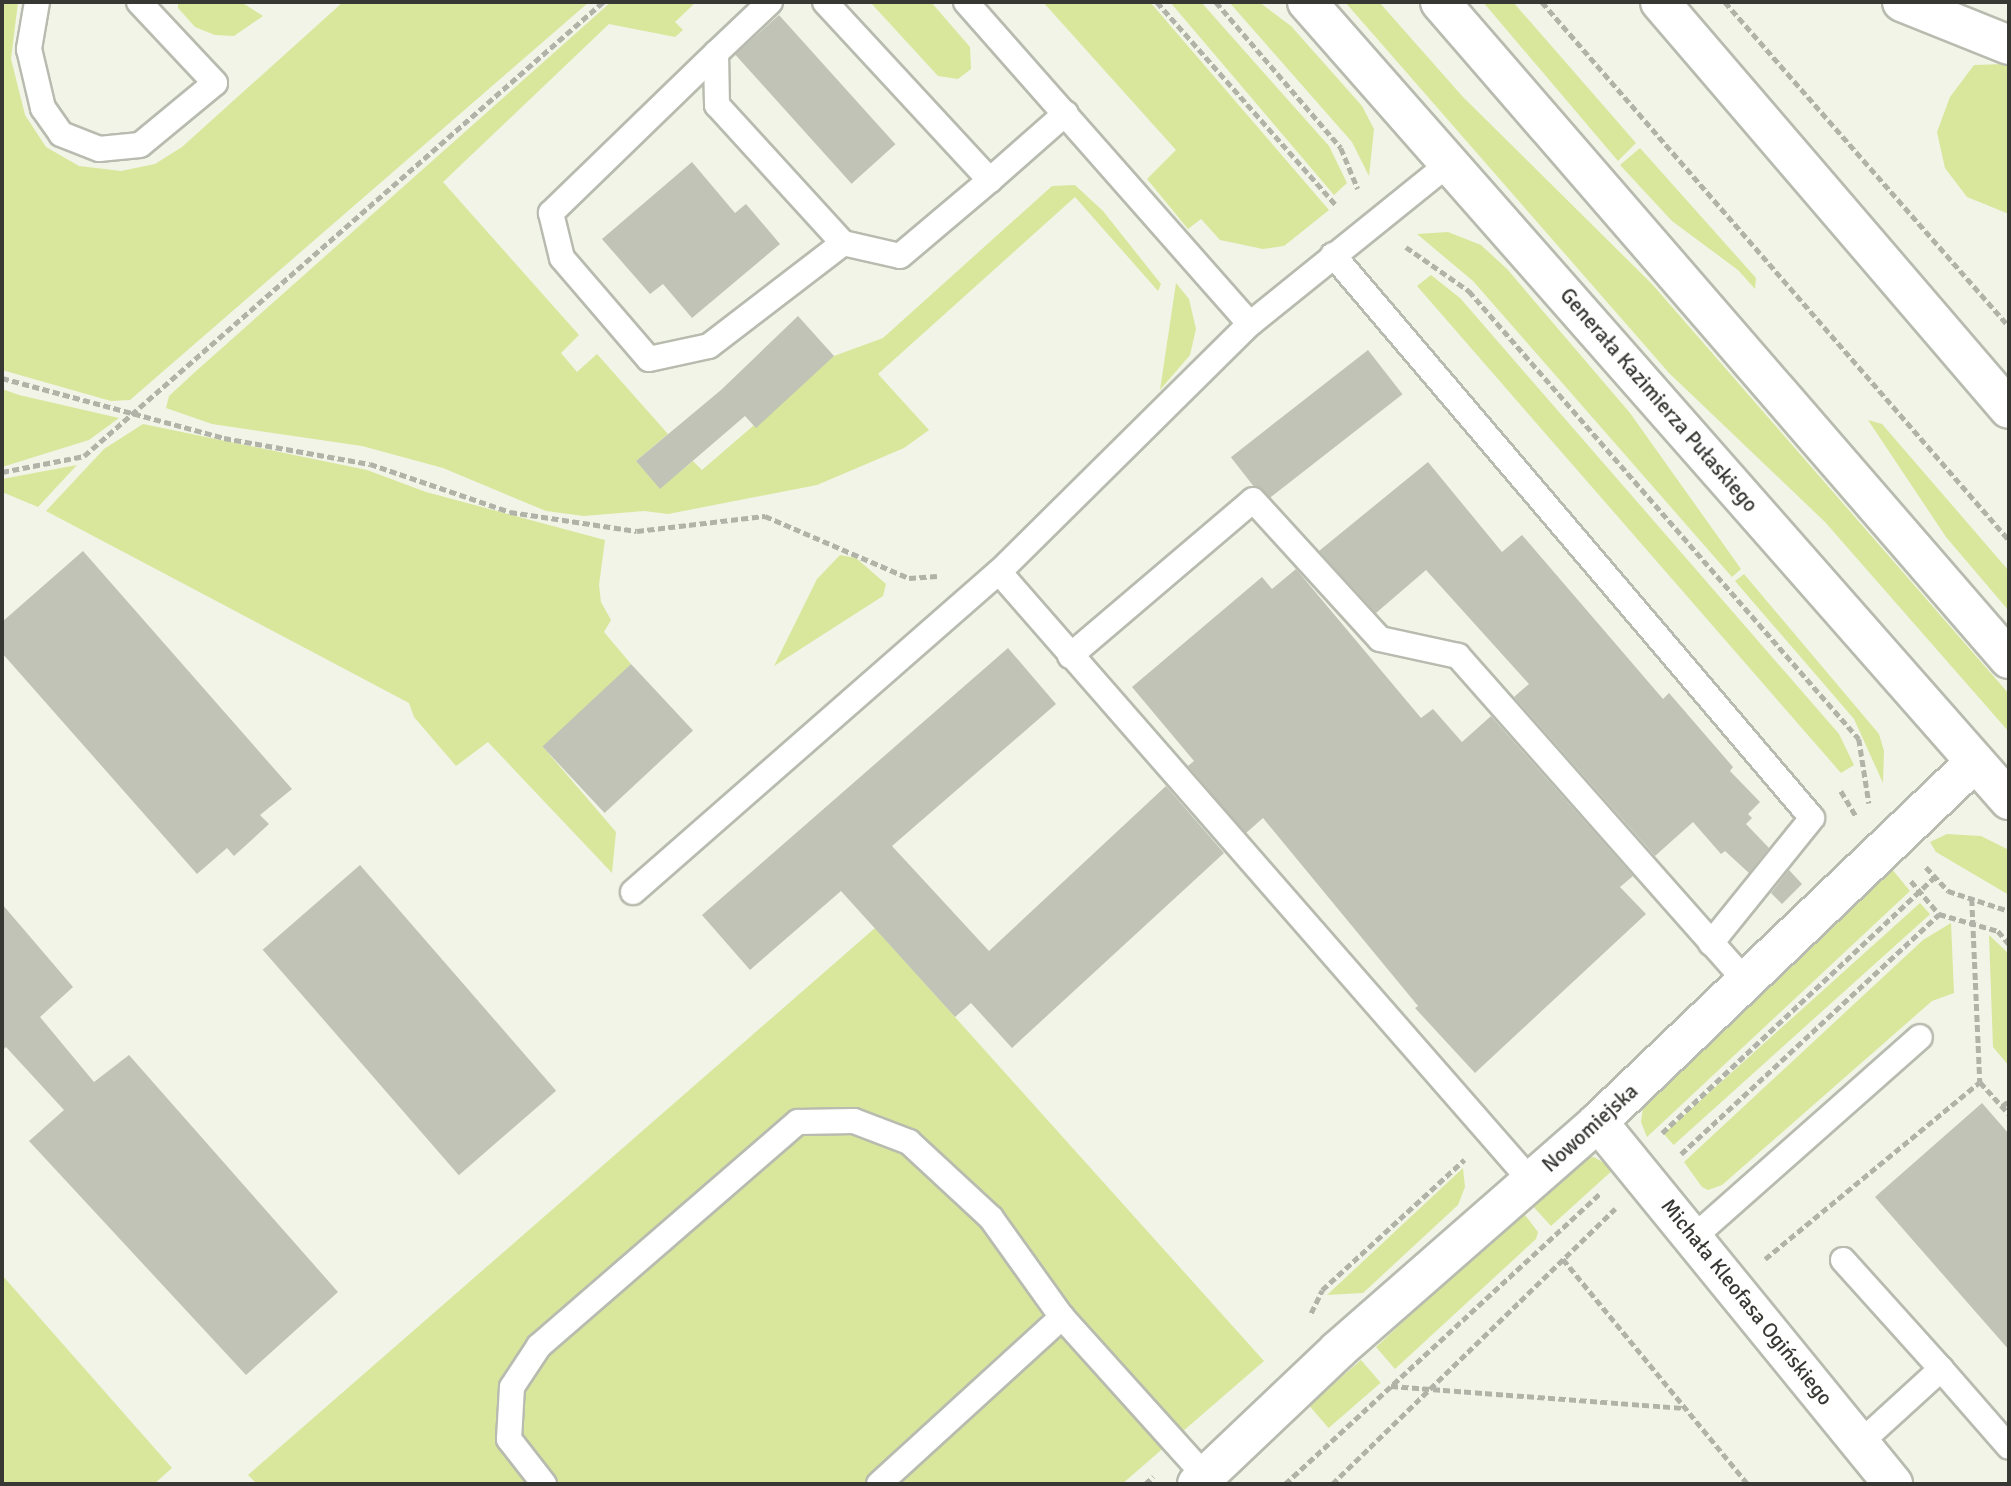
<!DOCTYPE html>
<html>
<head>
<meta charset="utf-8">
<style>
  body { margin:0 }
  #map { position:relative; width:2011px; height:1486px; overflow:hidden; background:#f1f4e7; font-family:Signika,sans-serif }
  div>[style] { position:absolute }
  .green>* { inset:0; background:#d8e79c; transform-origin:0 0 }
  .building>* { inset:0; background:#c0c3b6; transform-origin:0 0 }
  .path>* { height:4.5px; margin-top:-2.25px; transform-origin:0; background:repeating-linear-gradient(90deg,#b1b3a9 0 7px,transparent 0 10.5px) }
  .roads { filter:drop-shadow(2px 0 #b8bbaf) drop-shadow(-2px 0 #b8bbaf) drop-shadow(0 2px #b8bbaf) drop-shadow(0 -2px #b8bbaf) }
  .service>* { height:24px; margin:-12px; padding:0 12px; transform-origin:12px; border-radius:12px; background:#fff }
  .minor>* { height:38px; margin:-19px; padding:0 19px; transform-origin:19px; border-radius:19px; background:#fff }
  .tertiary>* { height:38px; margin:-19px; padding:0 19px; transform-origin:19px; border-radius:19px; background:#fff }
  .secondary>* { height:38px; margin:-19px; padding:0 19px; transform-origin:19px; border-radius:19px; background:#fff }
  span { translate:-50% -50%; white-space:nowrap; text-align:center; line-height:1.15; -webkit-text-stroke:5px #fff; paint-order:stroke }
  .street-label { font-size:21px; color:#373833 }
  .frame { position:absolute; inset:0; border:4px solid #373833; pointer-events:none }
</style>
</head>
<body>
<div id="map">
  <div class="green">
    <div style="clip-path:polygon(2px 2px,18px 2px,11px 59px,25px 115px,46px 147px,79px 166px,121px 171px,155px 164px,182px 147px,343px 2px,589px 2px,130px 400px,111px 401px,2px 370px)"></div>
    <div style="clip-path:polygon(178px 2px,241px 2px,263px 16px,234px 36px,215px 35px,195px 27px,178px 8px)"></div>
    <div style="clip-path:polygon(611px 2px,696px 2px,675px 22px,683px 30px,675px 37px,609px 24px,443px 182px,579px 335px,561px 353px,577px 372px,597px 354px,668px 434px,636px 461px,660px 488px,693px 461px,702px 470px,834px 356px,883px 338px,1052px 186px,1075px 185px,1103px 211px,1161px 284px,1158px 291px,1075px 197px,878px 374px,929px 430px,904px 448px,817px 485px,668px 514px,644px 511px,584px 516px,546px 511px,443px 468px,362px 446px,212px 424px,166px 408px,169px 396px,195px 372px)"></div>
    <div style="clip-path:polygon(870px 2px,931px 2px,970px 47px,971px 69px,958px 79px,938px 76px)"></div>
    <div style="clip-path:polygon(1043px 2px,1150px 2px,1329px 210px,1284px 246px,1263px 249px,1220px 240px,1201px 219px,1188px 229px,1147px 179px,1176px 150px)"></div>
    <div style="clip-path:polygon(1170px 2px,1201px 2px,1329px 146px,1347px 183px,1334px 195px)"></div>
    <div style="clip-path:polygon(1229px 2px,1259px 2px,1291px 26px,1362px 106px,1374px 129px,1369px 176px,1352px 142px)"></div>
    <div style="clip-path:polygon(1345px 2px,1379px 2px,1463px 97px,1652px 284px,2009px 694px,2009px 732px,1825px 522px,1669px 373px)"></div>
    <div style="clip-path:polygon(1483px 2px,1513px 2px,1636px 143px,1618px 161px)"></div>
    <div style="clip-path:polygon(2005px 64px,2009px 66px,2009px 214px,1967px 197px,1945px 168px,1937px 132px,1950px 97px,1974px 65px)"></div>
    <div style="clip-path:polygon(1640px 148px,1756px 278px,1755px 289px,1738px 270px,1672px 221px,1620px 165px)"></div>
    <div style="clip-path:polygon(1448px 232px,1481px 245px,1507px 269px,1630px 413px,1741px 569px,1732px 577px,1473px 281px,1417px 234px)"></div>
    <div style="clip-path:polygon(1431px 275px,1460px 298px,1839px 734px,1854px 765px,1841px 773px,1417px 286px)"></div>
    <div style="clip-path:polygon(1176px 283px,1189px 299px,1196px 329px,1190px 355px,1160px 390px)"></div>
    <div style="clip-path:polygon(2px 389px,19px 395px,119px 418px,89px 440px,2px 467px)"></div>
    <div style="clip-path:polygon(1868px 420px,1882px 424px,2009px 571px,2009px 611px,1946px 537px)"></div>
    <div style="clip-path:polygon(143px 424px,367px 470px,426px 492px,605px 540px,599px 585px,601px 602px,611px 620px,604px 632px,631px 664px,544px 748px,616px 832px,612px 873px,488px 742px,456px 766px,414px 717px,409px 703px,46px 511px,104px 449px)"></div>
    <div style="clip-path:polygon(77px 465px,38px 507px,2px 492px,2px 479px)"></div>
    <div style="clip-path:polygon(840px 555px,856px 558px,886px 584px,883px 596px,774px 666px,817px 579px)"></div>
    <div style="clip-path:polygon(1744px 574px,1879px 734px,1884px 751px,1883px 783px,1854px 719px,1735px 581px)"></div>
    <div style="clip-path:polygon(1947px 834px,1981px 836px,2009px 850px,2009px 895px,1936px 852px,1930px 842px)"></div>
    <div style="clip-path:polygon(1891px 868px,1910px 891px,1647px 1137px,1641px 1122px,1644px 1100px)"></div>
    <div style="left:1920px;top:903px;width:15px;height:345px;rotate:48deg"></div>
    <div style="clip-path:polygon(1951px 923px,1954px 993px,1932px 1001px,1722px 1185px,1708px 1190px,1702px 1187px,1684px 1162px,1923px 940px)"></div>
    <div style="clip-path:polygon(875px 928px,1264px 1361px,1122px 1484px,257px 1484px,248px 1475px)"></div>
    <div style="clip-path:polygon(1989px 935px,2009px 954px,2009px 1066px,1993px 1047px)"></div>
    <div style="clip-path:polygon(1594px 1157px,1614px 1169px,1551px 1226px,1530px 1203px,1584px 1158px)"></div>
    <div style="clip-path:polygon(1463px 1168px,1465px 1187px,1458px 1205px,1363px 1293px,1327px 1295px)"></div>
    <div style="clip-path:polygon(1522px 1211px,1538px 1232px,1536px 1239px,1395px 1369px,1376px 1347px)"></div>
    <div style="clip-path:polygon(2px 1275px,172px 1468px,154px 1484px,2px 1484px)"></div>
    <div style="left:1361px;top:1360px;width:30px;height:69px;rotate:49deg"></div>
  </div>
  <div class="building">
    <div style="left:779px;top:15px;width:174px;height:59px;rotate:48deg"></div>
    <div style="clip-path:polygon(692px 162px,735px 213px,746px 204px,780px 244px,692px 318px,663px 284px,650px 294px,602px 239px)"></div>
    <div style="clip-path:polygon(798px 316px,834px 356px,756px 428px,745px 416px,660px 489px,636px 461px,721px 390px)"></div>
    <div style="left:1368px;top:350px;width:56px;height:174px;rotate:52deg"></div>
    <div style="clip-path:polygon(1428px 462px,1502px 552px,1522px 535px,1663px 699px,1669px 693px,1733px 767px,1730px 771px,1760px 802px,1748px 814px,1752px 818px,1746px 824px,1769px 848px,1749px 873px,1725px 851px,1721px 854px,1693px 822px,1655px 856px,1514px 697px,1529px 684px,1426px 570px,1376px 613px,1319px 551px)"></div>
    <div style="clip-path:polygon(83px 551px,292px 789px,260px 815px,269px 824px,234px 856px,227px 848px,197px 874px,2px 653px,2px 622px)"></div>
    <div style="clip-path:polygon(1296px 569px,1421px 718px,1433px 709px,1462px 742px,1491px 716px,1633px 876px,1620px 887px,1646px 914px,1475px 1073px,1415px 1008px,1418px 1006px,1263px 818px,1246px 833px,1188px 766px,1194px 761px,1132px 687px,1262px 577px,1272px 589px)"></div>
    <div style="clip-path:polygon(1008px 648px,1056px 704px,892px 846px,989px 951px,1166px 786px,1224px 853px,1012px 1048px,971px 1003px,955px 1017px,841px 891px,750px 970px,702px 915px)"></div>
    <div style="left:631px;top:664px;width:91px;height:121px;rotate:47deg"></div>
    <div style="left:360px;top:865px;width:299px;height:129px;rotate:49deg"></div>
    <div style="clip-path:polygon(1789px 870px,1802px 884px,1782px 904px,1771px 893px)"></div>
    <div style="clip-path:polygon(2px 904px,73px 987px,40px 1017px,94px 1082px,129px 1055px,338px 1292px,246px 1375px,29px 1141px,64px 1110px,6px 1047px,2px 1051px)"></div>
    <div style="clip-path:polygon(1982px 1103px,2009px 1134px,2009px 1350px,1875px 1197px)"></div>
  </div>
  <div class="path">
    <div style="left:1157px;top:2px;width:272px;rotate:48.6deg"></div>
    <div style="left:1216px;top:2px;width:192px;rotate:49.4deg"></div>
    <div style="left:1341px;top:148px;width:44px;rotate:67.5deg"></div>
    <div style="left:1542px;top:2px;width:712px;rotate:49.04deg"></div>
    <div style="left:1725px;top:2px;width:431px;rotate:48.8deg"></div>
    <div style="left:1406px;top:247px;width:77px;rotate:34.9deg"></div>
    <div style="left:1469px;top:291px;width:594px;rotate:48.96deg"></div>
    <div style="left:1859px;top:739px;width:65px;rotate:81.1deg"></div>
    <div style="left:2px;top:378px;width:230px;rotate:15.1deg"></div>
    <div style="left:224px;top:438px;width:148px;rotate:10.1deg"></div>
    <div style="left:370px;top:464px;width:148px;rotate:18.9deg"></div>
    <div style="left:510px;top:512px;width:128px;rotate:8.5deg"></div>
    <div style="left:637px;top:531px;width:129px;rotate:-6.7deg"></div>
    <div style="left:765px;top:516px;width:157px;rotate:23.3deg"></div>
    <div style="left:909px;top:578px;width:28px;rotate:-4deg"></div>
    <div style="left:2px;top:472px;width:84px;rotate:-11deg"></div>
    <div style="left:84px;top:456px;width:690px;rotate:-41.18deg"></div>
    <div style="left:1841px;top:791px;width:29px;rotate:59deg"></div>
    <div style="left:1926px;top:867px;width:33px;rotate:47deg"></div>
    <div style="left:1948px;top:891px;width:64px;rotate:18.2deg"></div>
    <div style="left:1911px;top:881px;width:43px;rotate:49.7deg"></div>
    <div style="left:1972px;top:899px;width:183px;rotate:87.5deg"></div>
    <div style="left:1980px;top:1082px;width:43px;rotate:47.8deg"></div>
    <div style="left:2002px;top:1106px;width:9px;rotate:-36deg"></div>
    <div style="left:1662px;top:1133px;width:374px;rotate:-43.2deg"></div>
    <div style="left:1681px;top:1154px;width:352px;rotate:-42.9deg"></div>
    <div style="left:1939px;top:914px;width:61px;rotate:16.1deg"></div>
    <div style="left:1998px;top:931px;width:17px;rotate:50deg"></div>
    <div style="left:1563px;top:1259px;width:291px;rotate:50.6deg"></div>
    <div style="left:1765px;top:1259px;width:278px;rotate:-39.5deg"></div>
    <div style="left:1311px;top:1313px;width:25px;rotate:-64deg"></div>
    <div style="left:1322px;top:1290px;width:193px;rotate:-42.5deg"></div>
    <div style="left:1391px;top:1386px;width:295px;rotate:4.3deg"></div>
    <div style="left:1145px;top:1484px;width:11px;rotate:-41deg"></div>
    <div style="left:1285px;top:1484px;width:429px;rotate:-42.7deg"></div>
    <div style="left:1332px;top:1484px;width:395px;rotate:-44.2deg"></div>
  </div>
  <div class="roads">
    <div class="service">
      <div style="left:37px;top:2px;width:48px;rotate:99.7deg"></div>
      <div style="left:29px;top:49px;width:61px;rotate:76.7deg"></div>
      <div style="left:43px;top:108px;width:32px;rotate:55deg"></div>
      <div style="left:61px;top:134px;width:41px;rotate:21.5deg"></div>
      <div style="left:99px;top:149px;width:41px;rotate:-5.6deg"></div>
      <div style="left:140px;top:145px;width:97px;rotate:-39.6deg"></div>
      <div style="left:215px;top:83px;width:111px;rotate:-133.2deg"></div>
      <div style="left:770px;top:2px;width:74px;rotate:136.6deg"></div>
      <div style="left:716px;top:53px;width:52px;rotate:88.9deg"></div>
      <div style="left:717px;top:105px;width:187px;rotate:47.6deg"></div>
      <div style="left:843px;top:243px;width:58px;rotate:12.8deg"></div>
      <div style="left:900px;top:256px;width:118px;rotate:-40.2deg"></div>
      <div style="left:825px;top:2px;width:243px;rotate:47.2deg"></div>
      <div style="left:990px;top:180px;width:101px;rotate:-41.4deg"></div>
      <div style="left:966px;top:2px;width:429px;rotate:48.6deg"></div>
      <div style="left:1250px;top:324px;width:258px;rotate:-38.9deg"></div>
      <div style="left:716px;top:53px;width:230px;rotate:135.9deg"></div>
      <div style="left:551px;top:213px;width:46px;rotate:76.3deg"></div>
      <div style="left:562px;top:258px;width:133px;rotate:49.3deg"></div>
      <div style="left:649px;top:359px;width:61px;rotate:-12.2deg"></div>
      <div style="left:709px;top:346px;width:169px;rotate:-37.5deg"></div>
      <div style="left:1333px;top:255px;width:739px;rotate:49.61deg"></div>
      <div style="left:1812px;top:818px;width:161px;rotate:128.9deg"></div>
      <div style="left:999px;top:572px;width:809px;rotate:48.86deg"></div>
      <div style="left:1070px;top:656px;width:240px;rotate:-40.4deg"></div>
      <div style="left:1253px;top:500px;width:188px;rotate:47.6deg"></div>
      <div style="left:1380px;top:639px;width:80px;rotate:12.3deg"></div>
      <div style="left:1458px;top:656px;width:435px;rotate:48.5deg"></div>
      <div style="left:633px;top:892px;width:486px;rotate:-41.2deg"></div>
      <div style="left:999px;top:572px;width:353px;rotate:-44.7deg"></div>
      <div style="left:1695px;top:1236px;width:300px;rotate:-41.5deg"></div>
      <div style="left:1843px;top:1260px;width:147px;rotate:48deg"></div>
      <div style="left:1860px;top:1443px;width:110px;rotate:-42.4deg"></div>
      <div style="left:1941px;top:1369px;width:103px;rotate:48.9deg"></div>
      <div style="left:544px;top:1484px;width:57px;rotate:-127.9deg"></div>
      <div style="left:509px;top:1439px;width:52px;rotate:-86.7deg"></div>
      <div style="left:512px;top:1387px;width:49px;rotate:-56.6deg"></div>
      <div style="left:539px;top:1346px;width:342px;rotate:-40.9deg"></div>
      <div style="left:798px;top:1122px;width:56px;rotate:-1deg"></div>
      <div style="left:854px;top:1121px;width:59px;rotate:20.9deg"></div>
      <div style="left:909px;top:1142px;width:112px;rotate:42.8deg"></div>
      <div style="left:991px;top:1218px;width:122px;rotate:54.4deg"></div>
      <div style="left:1062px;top:1317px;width:214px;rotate:48deg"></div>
      <div style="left:879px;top:1484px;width:248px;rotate:-42.4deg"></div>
    </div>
    <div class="minor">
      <div style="left:1660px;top:2px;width:536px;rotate:49.39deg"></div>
      <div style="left:1902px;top:2px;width:115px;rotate:21.9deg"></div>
      <div style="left:1598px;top:1122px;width:467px;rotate:50.8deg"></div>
    </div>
    <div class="tertiary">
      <div style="left:1197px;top:1484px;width:195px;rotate:-43.5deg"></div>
      <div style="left:1338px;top:1350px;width:346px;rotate:-41.2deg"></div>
      <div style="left:1598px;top:1122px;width:521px;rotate:-43.68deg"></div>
    </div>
    <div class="secondary">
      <div style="left:1307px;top:2px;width:1063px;rotate:48.66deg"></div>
      <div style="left:1440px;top:2px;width:869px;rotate:49.11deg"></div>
    </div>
  </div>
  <div class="street-label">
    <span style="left:1659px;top:400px;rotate:49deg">Generała Kazimierza Pułaskiego</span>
    <span style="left:1590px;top:1128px;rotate:-42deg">Nowomiejska</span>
    <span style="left:1747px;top:1302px;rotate:51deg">Michała Kleofasa Ogińskiego</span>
  </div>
  <div class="frame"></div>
</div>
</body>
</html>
